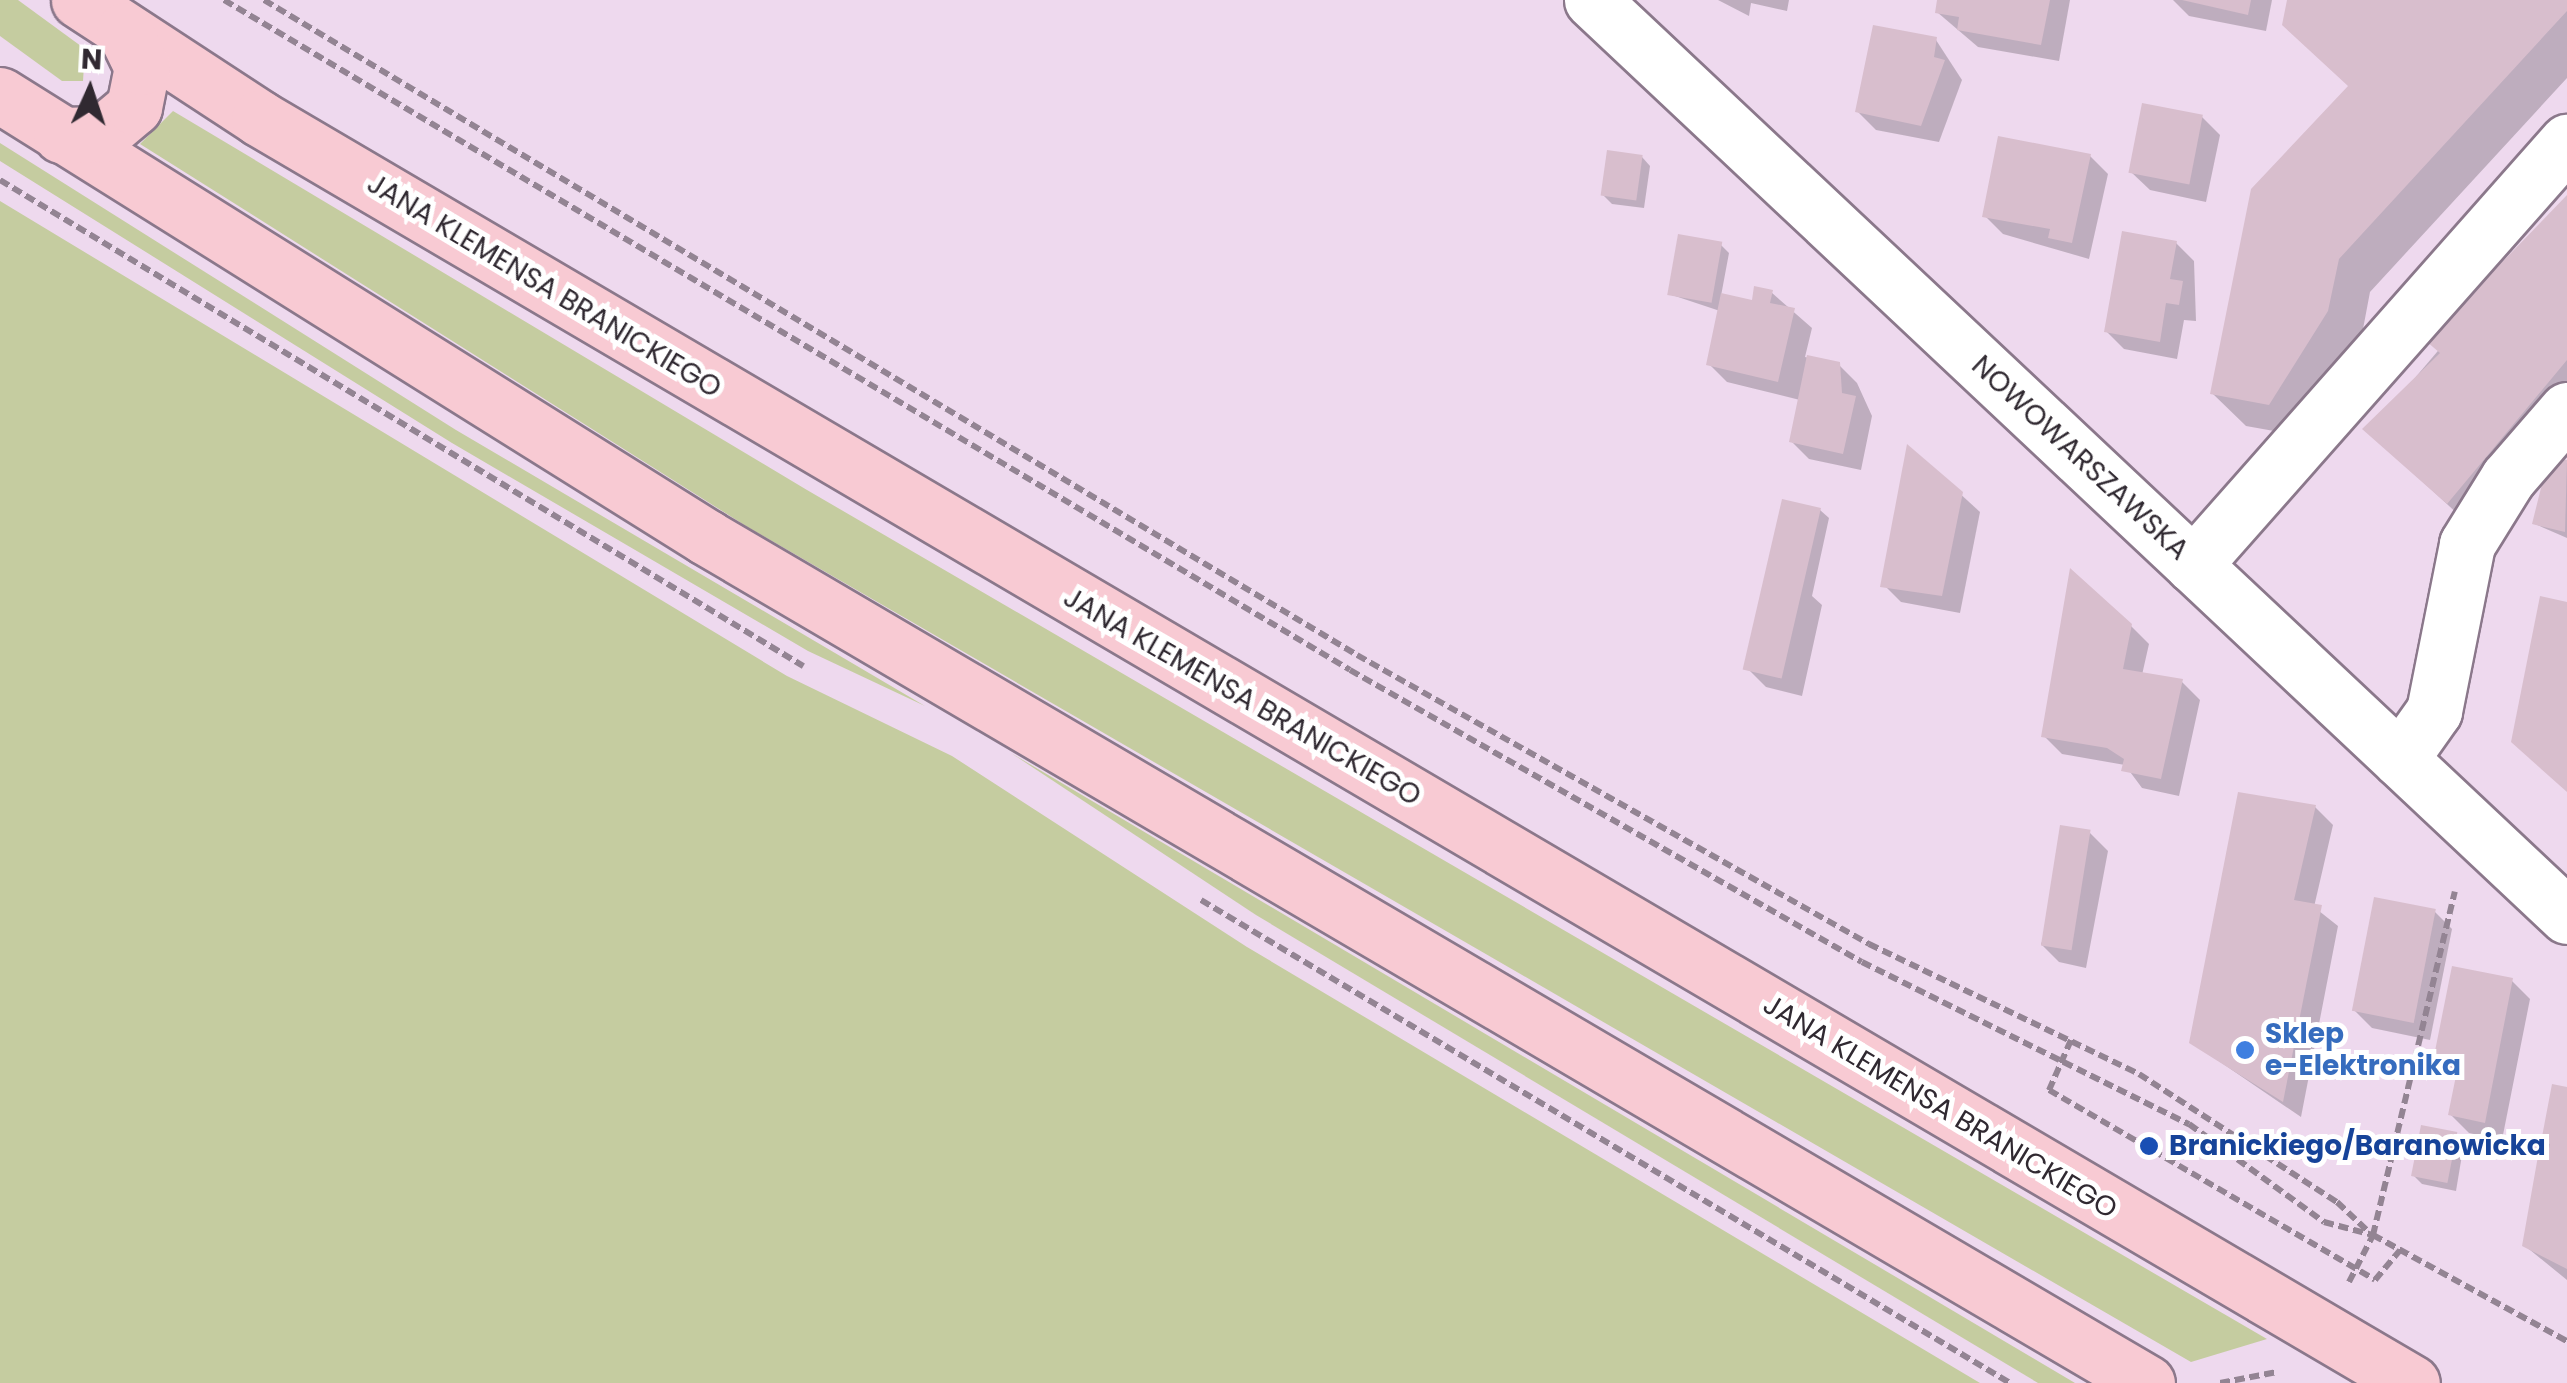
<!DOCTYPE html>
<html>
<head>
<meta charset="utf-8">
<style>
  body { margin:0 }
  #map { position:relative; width:2567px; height:1383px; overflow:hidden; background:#eed9ee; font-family:Poppins,sans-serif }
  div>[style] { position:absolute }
  .green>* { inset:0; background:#c5cca0 }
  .shadow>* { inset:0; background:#0003 }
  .building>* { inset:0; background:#d8becd; transform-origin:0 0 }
  .path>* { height:6px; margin-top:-3px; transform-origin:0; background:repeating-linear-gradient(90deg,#938493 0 10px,transparent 0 15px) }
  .roads { filter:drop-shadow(2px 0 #8b788b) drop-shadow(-2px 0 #8b788b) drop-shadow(0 2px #8b788b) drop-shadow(0 -2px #8b788b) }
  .minor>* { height:55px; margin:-27.5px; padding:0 27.5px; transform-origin:27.5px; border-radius:27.5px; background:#fff }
  .major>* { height:55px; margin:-27.5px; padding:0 27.5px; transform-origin:27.5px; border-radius:27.5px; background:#f8cad3 }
  .dots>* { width:28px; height:28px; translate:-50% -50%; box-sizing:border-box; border:5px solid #fff; border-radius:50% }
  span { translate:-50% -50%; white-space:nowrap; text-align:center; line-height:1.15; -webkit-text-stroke:10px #fff; paint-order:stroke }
  .street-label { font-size:28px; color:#302931 }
  .shop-label { font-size:28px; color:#366cbe; font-weight:700 }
  .left { translate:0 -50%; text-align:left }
  .transit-label { font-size:28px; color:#164399; font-weight:700 }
  .north { position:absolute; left:40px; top:40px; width:100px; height:100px; -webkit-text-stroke:8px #fff; paint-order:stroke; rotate:3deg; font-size:28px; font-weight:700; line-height:40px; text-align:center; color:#302931 }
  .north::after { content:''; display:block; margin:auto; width:35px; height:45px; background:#302931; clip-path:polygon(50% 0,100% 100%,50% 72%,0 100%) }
</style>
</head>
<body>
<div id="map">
  <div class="green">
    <div style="clip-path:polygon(0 0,18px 0,85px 49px,83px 81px,62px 81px,0 36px)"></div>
    <div style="clip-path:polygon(173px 111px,807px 490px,2267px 1339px,2191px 1362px,746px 526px,140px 144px)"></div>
    <div style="clip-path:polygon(0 143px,456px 430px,925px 706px,808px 651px,452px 443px,0 161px)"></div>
    <div style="clip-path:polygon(0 201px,787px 676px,952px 756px,1247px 947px,1980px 1383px,0 1383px)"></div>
    <div style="clip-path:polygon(1011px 753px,2075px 1383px,2038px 1383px,1256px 915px)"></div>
  </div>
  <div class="shadow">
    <div style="clip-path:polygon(1718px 0,1789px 0,1787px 11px,1751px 3px,1749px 16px)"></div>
    <div style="clip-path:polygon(1939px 0,2070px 0,2059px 61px,1978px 47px,1937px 12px)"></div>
    <div style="clip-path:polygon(2173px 0,2272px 0,2266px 31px,2189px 16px)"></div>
    <div style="clip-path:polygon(2289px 0,2567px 0,2567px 78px,2370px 292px,2360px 345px,2302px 436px,2246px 426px,2213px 394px,2351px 87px)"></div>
    <div style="clip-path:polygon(1936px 40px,1962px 80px,1939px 142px,1876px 130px,1858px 112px)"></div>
    <div style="clip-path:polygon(2202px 117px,2220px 135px,2206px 202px,2150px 190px,2131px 172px)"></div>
    <div style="clip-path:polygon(2090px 156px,2108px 174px,2089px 259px,2003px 234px,1985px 216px)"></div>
    <div style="clip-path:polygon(1642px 157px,1650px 166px,1644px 208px,1612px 204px,1603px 195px)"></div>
    <div style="clip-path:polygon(2567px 199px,2567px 422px,2474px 529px,2369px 432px)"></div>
    <div style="clip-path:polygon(2176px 243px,2194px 261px,2196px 321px,2184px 320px,2177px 359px,2124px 349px,2106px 331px)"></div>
    <div style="clip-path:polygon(1720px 244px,1729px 253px,1721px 296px,1754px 303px,1771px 292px,1812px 328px,1805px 357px,1839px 365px,1857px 383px,1872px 416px,1861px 470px,1809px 459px,1791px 441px,1800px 400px,1727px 382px,1709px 364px,1720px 311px,1669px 294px)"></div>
    <div style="clip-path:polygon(1909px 447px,1980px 512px,1960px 613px,1901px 602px,1883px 584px)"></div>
    <div style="clip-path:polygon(2551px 459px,2567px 463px,2567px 538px,2535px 524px)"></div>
    <div style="clip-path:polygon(1820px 510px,1829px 518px,1812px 596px,1822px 605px,1802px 696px,1766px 687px,1748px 669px)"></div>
    <div style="clip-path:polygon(2130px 625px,2149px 644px,2142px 675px,2182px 682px,2200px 700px,2179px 796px,2142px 788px,2125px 765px,2062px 754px,2044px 736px)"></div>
    <div style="clip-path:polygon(2315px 807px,2333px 825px,2314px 907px,2338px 926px,2301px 1117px,2191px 1042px)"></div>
    <div style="clip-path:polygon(2090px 833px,2108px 851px,2086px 968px,2059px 962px,2041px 944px)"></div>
    <div style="clip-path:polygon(2434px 911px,2452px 929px,2430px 1040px,2372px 1028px,2354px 1010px)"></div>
    <div style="clip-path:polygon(2512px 981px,2530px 999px,2502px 1140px,2469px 1133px,2451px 1115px,2459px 1074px,2437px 1055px)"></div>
    <div style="clip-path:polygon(2567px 1090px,2567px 1280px,2524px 1245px,2549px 1160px,2544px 1141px)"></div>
    <div style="clip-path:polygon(2456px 1135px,2464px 1143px,2456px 1191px,2422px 1184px,2414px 1176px)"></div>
  </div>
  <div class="building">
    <div style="clip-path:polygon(1937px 0,2050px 0,2041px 45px,1957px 30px,1959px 17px,1935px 13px)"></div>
    <div style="clip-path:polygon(2182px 0,2251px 0,2248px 15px)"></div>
    <div style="clip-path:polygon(2287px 0,2567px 0,2567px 11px,2339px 259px,2328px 311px,2269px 405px,2210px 394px,2251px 189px,2348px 86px,2282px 25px)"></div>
    <div style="clip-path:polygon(1873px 25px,1937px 37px,1934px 57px,1945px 60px,1921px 126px,1855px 112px)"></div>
    <div style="left:2142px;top:103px;width:62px;height:71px;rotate:11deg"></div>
    <div style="clip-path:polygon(1998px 136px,2091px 154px,2072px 243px,2048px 238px,2050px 229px,1982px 217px)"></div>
    <div style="left:1607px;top:150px;width:36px;height:46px;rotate:8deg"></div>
    <div style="clip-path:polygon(2567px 195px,2567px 360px,2447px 504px,2362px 429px,2440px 353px,2426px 341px)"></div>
    <div style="clip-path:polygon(2122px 231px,2177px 241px,2170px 279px,2183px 281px,2179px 305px,2166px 303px,2160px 342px,2104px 332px)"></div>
    <div style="left:1678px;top:234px;width:45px;height:62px;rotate:10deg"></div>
    <div style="clip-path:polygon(1754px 286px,1773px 290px,1770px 303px,1795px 308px,1778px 382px,1706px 365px,1721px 293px,1752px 300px)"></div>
    <div style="clip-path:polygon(1807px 355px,1840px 362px,1842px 393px,1856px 396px,1843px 454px,1789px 442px)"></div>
    <div style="clip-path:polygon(1907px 444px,1963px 492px,1942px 596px,1880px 587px)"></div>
    <div style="clip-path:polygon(2549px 456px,2567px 460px,2565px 532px,2532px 524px)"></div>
    <div style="left:1782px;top:499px;width:40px;height:175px;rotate:13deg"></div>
    <div style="clip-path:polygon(2070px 568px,2132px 624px,2123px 669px,2183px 679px,2161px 779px,2121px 771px,2124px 759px,2107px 748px,2041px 737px)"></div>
    <div style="clip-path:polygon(2540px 596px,2567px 602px,2567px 792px,2511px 742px)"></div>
    <div style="clip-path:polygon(2238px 792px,2316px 805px,2294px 900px,2322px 905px,2283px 1102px,2189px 1043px)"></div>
    <div style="left:2060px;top:825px;width:31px;height:122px;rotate:9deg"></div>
    <div style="left:2374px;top:897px;width:63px;height:116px;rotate:11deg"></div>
    <div style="clip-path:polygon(2452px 966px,2513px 978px,2485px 1123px,2448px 1115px,2459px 1061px,2434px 1056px)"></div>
    <div style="clip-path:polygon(2552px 1084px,2567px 1087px,2567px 1269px,2522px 1246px,2538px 1156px,2547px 1157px,2550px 1144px,2541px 1142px)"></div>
    <div style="left:2421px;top:1125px;width:37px;height:52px;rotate:11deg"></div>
  </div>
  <div class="path">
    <div style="left:224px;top:0;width:1310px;rotate:30.75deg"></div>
    <div style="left:1350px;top:670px;width:589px;rotate:29.7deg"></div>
    <div style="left:1862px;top:962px;width:365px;rotate:26.4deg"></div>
    <div style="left:2189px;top:1124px;width:167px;rotate:36deg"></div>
    <div style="left:2324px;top:1222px;width:51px;rotate:14.9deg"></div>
    <div style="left:264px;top:0;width:1274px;rotate:30.93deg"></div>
    <div style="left:1357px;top:655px;width:588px;rotate:29.44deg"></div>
    <div style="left:1869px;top:944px;width:300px;rotate:25.7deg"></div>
    <div style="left:2139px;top:1074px;width:236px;rotate:32.9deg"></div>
    <div style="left:2337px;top:1202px;width:48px;rotate:43.3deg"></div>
    <div style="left:0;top:180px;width:939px;rotate:31.18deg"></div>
    <div style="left:1201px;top:900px;width:942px;rotate:30.84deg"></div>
    <div style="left:2071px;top:1040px;width:55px;rotate:113.7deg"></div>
    <div style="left:2049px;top:1090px;width:377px;rotate:30.2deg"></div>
    <div style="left:2375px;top:1280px;width:39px;rotate:-50deg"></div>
    <div style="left:2373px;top:1235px;width:353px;rotate:-76.6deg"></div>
    <div style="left:2349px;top:1282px;width:53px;rotate:-62.9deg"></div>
    <div style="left:2373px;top:1235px;width:221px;rotate:28.7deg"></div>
    <div style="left:2220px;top:1383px;width:58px;rotate:-10.9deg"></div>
  </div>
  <div class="roads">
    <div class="minor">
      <div style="left:1592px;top:0;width:1338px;rotate:43.21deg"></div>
      <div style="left:2193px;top:565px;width:565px;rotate:-48.52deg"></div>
      <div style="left:2400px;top:759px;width:59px;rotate:-54.7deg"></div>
      <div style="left:2434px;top:711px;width:170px;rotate:-78.8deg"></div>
      <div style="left:2467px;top:544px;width:78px;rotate:-58.2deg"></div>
      <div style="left:2508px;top:478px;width:90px;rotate:-49.1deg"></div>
    </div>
    <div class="major">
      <div style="left:79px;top:0;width:215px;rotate:33.2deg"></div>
      <div style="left:259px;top:118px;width:2497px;rotate:30.44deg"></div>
      <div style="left:0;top:95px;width:833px;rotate:32.05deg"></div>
      <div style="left:706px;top:537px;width:1671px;rotate:30.42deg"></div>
      <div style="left:61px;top:135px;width:41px;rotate:-1.4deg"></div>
      <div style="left:102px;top:134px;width:42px;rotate:-40.2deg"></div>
      <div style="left:134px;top:107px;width:41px;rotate:-78.7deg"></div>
      <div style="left:142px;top:67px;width:41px;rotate:-115.9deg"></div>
    </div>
  </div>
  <div class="dots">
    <div style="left:2245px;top:1050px;background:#3f7fe0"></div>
    <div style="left:2149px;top:1146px;background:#1a4fb4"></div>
  </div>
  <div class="street-label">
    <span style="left:544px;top:286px;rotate:31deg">JANA KLEMENSA BRANICKIEGO</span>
    <span style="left:2080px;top:458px;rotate:43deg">NOWOWARSZAWSKA</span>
    <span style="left:1242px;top:697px;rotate:30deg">JANA KLEMENSA BRANICKIEGO</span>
    <span style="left:1940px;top:1107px;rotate:31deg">JANA KLEMENSA BRANICKIEGO</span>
  </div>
  <div class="shop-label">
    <span class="left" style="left:2265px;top:1050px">Sklep<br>e-Elektronika</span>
  </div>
  <div class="transit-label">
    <span class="left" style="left:2169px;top:1146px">Branickiego/Baranowicka</span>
  </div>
  <div class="north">N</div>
</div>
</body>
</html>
